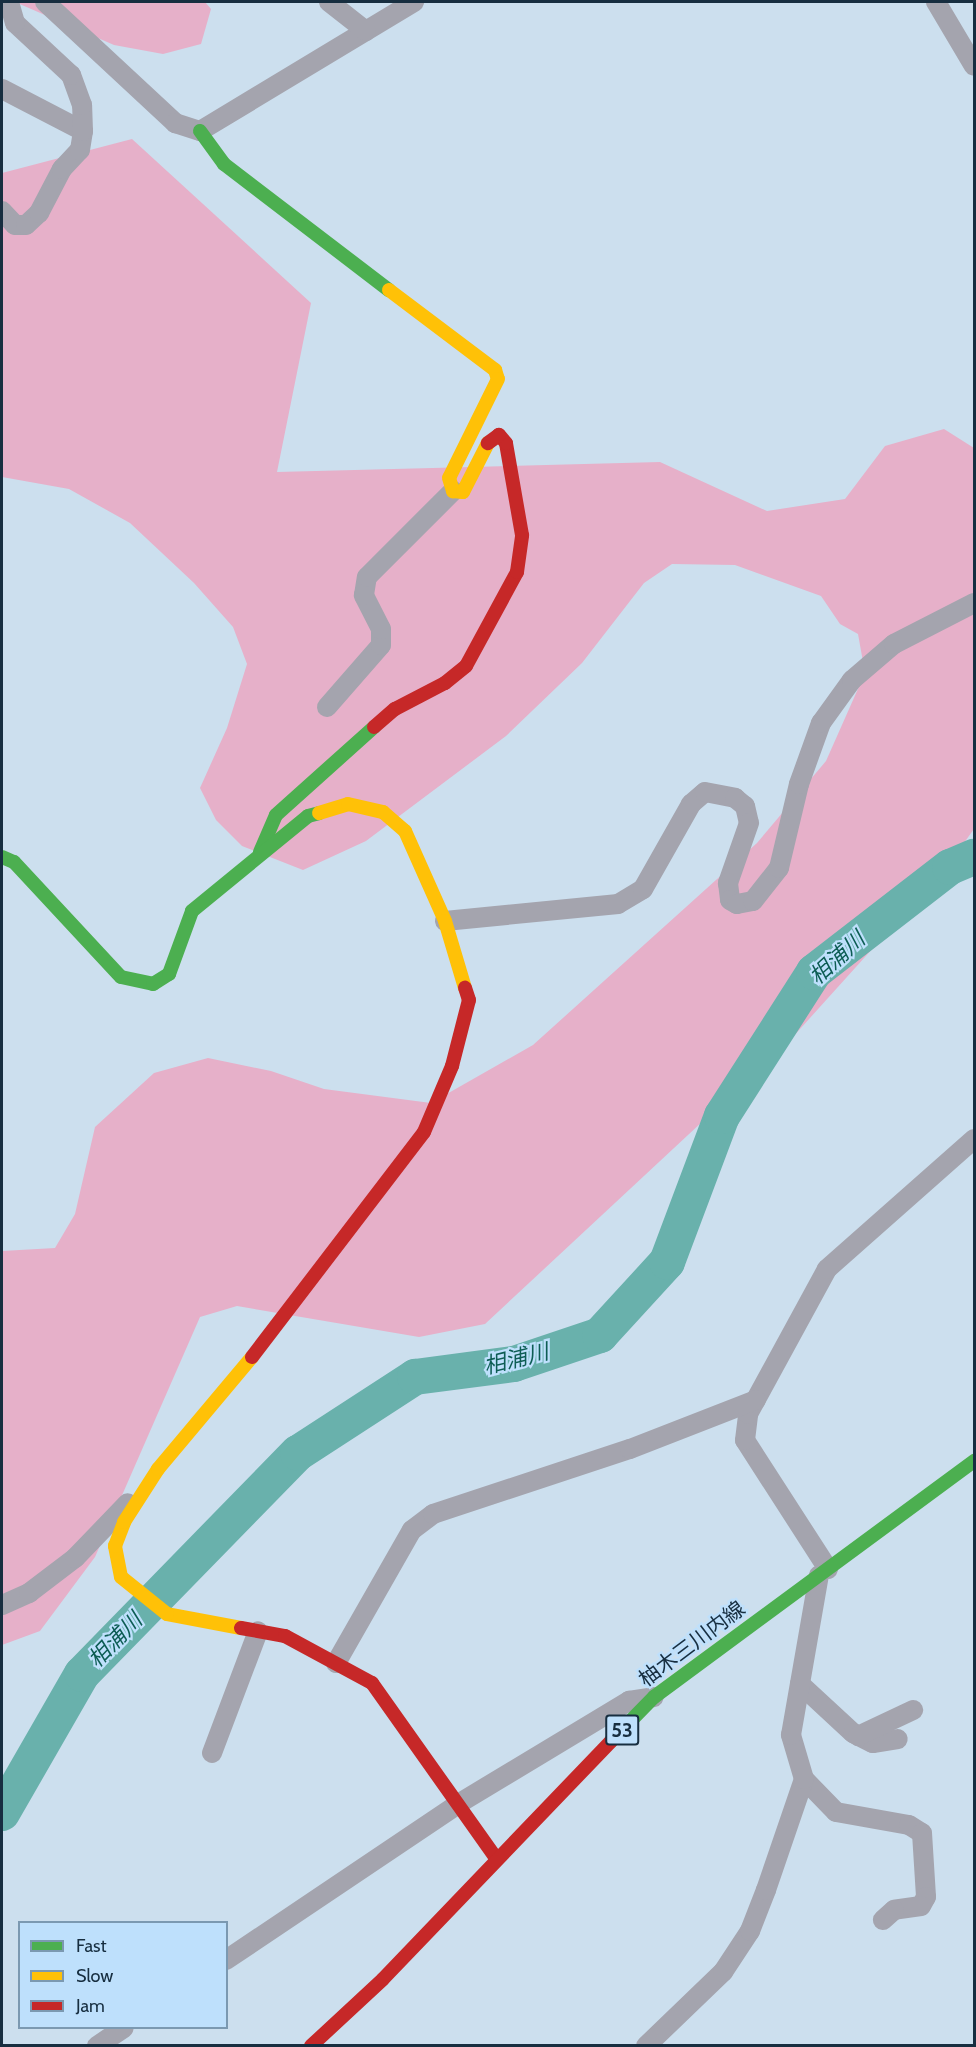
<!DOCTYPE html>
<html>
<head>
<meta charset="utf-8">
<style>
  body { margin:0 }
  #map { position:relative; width:976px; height:2047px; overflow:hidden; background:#ccdfee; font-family:Cabin,"Noto Sans JP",sans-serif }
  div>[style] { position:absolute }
  .green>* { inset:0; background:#e6b0c9 }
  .river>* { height:36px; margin:-18px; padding:0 18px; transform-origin:18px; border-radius:18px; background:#69b1ac }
  .street>* { height:20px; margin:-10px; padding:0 10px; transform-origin:10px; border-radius:10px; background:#a4a4ae }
  .fast>* { height:14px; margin:-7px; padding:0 7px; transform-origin:7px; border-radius:7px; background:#4caf50 }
  .slow>* { height:14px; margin:-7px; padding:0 7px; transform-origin:7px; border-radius:7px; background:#ffc107 }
  .jam>* { height:14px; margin:-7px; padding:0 7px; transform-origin:7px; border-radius:7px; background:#c62828 }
  span { translate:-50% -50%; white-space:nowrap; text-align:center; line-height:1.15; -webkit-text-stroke:4.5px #bee0fc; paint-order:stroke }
  .shield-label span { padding:2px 4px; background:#bee0fc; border:2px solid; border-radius:4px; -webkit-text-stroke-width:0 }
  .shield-label { font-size:20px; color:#172e40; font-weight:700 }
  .street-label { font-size:21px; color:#172e40 }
  .water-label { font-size:22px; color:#0d5d54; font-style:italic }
  .frame { position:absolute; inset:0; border:3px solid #172e40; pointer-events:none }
  .legend { position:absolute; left:18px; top:1921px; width:210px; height:108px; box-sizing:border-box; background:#bee0fc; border:2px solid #7b99b1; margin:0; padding:8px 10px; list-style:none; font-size:18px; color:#172e40 }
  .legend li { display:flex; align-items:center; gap:12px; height:30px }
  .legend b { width:30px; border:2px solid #7b99b1 }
</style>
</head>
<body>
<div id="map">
  <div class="green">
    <div style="clip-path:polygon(15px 2px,205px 2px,211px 9px,201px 44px,163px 54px,114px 45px)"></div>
    <div style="clip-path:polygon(132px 139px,311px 303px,277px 472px,660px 462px,767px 511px,845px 499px,885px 446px,944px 429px,974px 448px,974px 829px,948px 865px,791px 1039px,485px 1324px,419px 1337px,237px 1306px,200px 1317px,95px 1557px,40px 1631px,2px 1645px,2px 1251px,55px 1248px,75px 1214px,95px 1127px,154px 1073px,208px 1058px,271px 1071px,324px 1089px,431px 1103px,533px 1045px,757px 843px,826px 761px,865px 673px,858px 634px,840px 624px,821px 596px,735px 565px,672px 564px,644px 583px,582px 663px,506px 736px,366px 841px,303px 870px,242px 846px,216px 820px,200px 788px,227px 728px,247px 664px,233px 627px,194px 583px,130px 523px,69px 489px,2px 477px,2px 173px)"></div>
  </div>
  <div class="river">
    <div style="left:2px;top:1813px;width:160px;rotate:-60.1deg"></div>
    <div style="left:82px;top:1674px;width:309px;rotate:-45.7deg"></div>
    <div style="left:298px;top:1453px;width:140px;rotate:-33deg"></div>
    <div style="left:415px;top:1377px;width:100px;rotate:-7.5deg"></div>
    <div style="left:514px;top:1364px;width:91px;rotate:-18.6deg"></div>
    <div style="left:600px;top:1335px;width:99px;rotate:-47.5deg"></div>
    <div style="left:667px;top:1262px;width:156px;rotate:-69.4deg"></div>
    <div style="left:722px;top:1116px;width:171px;rotate:-57.4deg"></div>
    <div style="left:814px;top:972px;width:172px;rotate:-37.7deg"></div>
    <div style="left:950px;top:867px;width:26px;rotate:-23deg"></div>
  </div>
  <div class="street">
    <div style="left:45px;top:2px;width:178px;rotate:42.9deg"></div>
    <div style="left:175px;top:123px;width:26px;rotate:18deg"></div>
    <div style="left:200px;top:131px;width:250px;rotate:-31.1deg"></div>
    <div style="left:329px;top:2px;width:47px;rotate:38.1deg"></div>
    <div style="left:936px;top:2px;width:74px;rotate:59.3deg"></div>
    <div style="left:2px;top:89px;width:91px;rotate:27.4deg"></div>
    <div style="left:2px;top:211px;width:19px;rotate:47deg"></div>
    <div style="left:15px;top:225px;width:11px"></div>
    <div style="left:26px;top:225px;width:18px;rotate:-43deg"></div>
    <div style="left:39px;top:213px;width:50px;rotate:-62.4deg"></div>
    <div style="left:62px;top:169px;width:26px;rotate:-47deg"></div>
    <div style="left:80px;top:150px;width:19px;rotate:-81deg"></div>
    <div style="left:83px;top:131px;width:26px;rotate:-92deg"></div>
    <div style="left:82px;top:105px;width:32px;rotate:-110deg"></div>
    <div style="left:71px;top:75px;width:76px;rotate:-137.1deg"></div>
    <div style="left:15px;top:23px;width:22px;rotate:-106deg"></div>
    <div style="left:327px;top:707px;width:82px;rotate:-48.9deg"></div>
    <div style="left:381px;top:645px;width:16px;rotate:-90deg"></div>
    <div style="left:381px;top:629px;width:38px;rotate:-117deg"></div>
    <div style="left:364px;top:595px;width:18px;rotate:-81deg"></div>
    <div style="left:367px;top:577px;width:122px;rotate:-45deg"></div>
    <div style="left:445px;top:921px;width:174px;rotate:-5.6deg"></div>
    <div style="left:618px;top:904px;width:29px;rotate:-31deg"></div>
    <div style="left:643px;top:889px;width:98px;rotate:-60.5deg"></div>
    <div style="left:691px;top:804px;width:18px;rotate:-41deg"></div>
    <div style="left:705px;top:792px;width:31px;rotate:11deg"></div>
    <div style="left:735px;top:798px;width:13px;rotate:39deg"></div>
    <div style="left:745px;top:806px;width:17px;rotate:77deg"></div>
    <div style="left:749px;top:823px;width:64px;rotate:109.3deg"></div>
    <div style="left:728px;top:883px;width:17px;rotate:83deg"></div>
    <div style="left:730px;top:900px;width:8px;rotate:30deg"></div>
    <div style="left:737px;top:904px;width:16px;rotate:-11deg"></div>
    <div style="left:753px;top:901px;width:42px;rotate:-51.8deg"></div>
    <div style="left:779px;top:868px;width:86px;rotate:-76.6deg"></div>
    <div style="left:799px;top:784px;width:65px;rotate:-70.2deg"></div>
    <div style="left:821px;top:723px;width:53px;rotate:-54.2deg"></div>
    <div style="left:852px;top:680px;width:55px;rotate:-40.6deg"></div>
    <div style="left:894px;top:644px;width:90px;rotate:-27.1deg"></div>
    <div style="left:828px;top:1569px;width:153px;rotate:-122.8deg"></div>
    <div style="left:745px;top:1440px;width:26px;rotate:-83deg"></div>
    <div style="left:748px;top:1414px;width:165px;rotate:-61.4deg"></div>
    <div style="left:827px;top:1269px;width:196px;rotate:-41.5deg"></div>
    <div style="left:2px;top:1605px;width:30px;rotate:-24deg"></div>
    <div style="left:29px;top:1593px;width:58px;rotate:-37.3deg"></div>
    <div style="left:75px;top:1558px;width:76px;rotate:-46.1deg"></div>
    <div style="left:336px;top:1663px;width:153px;rotate:-60.3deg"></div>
    <div style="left:412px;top:1530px;width:26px;rotate:-37deg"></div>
    <div style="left:433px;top:1514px;width:207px;rotate:-18.3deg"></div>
    <div style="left:630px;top:1449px;width:135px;rotate:-21.3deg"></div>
    <div style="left:800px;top:1684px;width:72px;rotate:42.8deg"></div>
    <div style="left:853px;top:1733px;width:22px;rotate:27deg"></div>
    <div style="left:873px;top:1743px;width:25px;rotate:-9deg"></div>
    <div style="left:858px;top:1736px;width:61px;rotate:-25.3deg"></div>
    <div style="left:212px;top:1753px;width:130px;rotate:-69.3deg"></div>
    <div style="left:804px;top:1779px;width:46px;rotate:45.9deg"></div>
    <div style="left:836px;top:1812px;width:74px;rotate:10.1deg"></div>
    <div style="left:909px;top:1825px;width:15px;rotate:32deg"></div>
    <div style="left:922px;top:1833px;width:64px;rotate:86.4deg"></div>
    <div style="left:926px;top:1897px;width:10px;rotate:119deg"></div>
    <div style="left:921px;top:1906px;width:27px;rotate:172deg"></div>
    <div style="left:894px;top:1910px;width:15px;rotate:138deg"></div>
    <div style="left:226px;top:1960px;width:280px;rotate:-33.9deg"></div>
    <div style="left:458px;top:1804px;width:200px;rotate:-31.1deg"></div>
    <div style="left:629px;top:1701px;width:25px;rotate:-9deg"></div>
    <div style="left:97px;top:2046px;width:32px;rotate:-34deg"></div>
    <div style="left:646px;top:2046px;width:107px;rotate:-43.9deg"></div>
    <div style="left:723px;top:1972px;width:49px;rotate:-56.6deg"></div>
    <div style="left:750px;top:1931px;width:44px;rotate:-68.7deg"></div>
    <div style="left:766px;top:1890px;width:117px;rotate:-71.1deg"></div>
    <div style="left:804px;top:1779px;width:46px;rotate:-106.5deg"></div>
    <div style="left:791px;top:1735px;width:162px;rotate:-80.1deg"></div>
  </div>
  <div class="fast">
    <div style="left:200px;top:131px;width:41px;rotate:54deg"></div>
    <div style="left:224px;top:164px;width:208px;rotate:37.4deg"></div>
    <div style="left:260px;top:852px;width:40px;rotate:-66.6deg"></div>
    <div style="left:276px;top:815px;width:132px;rotate:-41.9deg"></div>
    <div style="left:2px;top:857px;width:13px;rotate:23deg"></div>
    <div style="left:14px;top:862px;width:157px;rotate:47.1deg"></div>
    <div style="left:121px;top:977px;width:33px;rotate:12deg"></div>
    <div style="left:153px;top:984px;width:19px;rotate:-32deg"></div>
    <div style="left:169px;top:974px;width:67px;rotate:-69.9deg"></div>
    <div style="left:192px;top:911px;width:150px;rotate:-39.3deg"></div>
    <div style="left:308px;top:816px;width:11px;rotate:-15deg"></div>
    <div style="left:611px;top:1741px;width:62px;rotate:-45.7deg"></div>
    <div style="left:654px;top:1697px;width:398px;rotate:-36.4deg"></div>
  </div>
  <div class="slow">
    <div style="left:389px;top:290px;width:133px;rotate:37deg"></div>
    <div style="left:495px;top:370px;width:9px;rotate:72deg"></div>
    <div style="left:498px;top:379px;width:110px;rotate:116.3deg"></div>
    <div style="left:449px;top:478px;width:14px;rotate:73deg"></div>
    <div style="left:453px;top:491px;width:10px;rotate:6deg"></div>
    <div style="left:463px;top:492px;width:55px;rotate:-63deg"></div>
    <div style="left:319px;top:813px;width:30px;rotate:-17deg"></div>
    <div style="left:348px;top:804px;width:36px;rotate:13deg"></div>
    <div style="left:383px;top:812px;width:29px;rotate:41deg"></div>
    <div style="left:405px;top:831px;width:98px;rotate:66deg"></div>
    <div style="left:445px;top:921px;width:70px;rotate:73.4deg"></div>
    <div style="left:241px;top:1628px;width:75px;rotate:-169.3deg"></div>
    <div style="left:167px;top:1614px;width:59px;rotate:-141.2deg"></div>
    <div style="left:121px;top:1577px;width:32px;rotate:-101deg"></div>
    <div style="left:115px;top:1546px;width:26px;rotate:-69deg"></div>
    <div style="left:124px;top:1522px;width:63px;rotate:-57.3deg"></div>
    <div style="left:158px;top:1469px;width:146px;rotate:-50deg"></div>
  </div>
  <div class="jam">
    <div style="left:374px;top:727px;width:28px;rotate:-41deg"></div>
    <div style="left:395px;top:709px;width:56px;rotate:-27.5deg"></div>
    <div style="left:445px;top:683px;width:27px;rotate:-39deg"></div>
    <div style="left:466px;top:666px;width:107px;rotate:-61.5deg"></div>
    <div style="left:517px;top:572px;width:37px;rotate:-82deg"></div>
    <div style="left:522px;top:535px;width:93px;rotate:-99.9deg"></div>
    <div style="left:506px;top:443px;width:11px;rotate:-131deg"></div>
    <div style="left:499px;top:435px;width:14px;rotate:144deg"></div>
    <div style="left:252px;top:1357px;width:283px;rotate:-52.6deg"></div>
    <div style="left:424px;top:1132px;width:72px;rotate:-67deg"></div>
    <div style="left:452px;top:1066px;width:68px;rotate:-75.6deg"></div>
    <div style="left:469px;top:1000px;width:13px;rotate:-108deg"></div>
    <div style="left:241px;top:1628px;width:45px;rotate:10.3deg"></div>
    <div style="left:285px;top:1636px;width:99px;rotate:28.4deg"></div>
    <div style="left:372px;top:1683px;width:214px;rotate:54.7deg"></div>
    <div style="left:311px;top:2046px;width:98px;rotate:-42.9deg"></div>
    <div style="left:383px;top:1979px;width:330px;rotate:-46.2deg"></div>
  </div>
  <div class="shield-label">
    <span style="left:622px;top:1730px">53</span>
  </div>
  <div class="street-label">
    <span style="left:692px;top:1644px;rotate:-37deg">柚木三川内線</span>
  </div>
  <div class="water-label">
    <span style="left:837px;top:958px;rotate:-42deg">相浦川</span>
    <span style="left:516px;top:1359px;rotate:-14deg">相浦川</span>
    <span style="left:115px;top:1640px;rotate:-46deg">相浦川</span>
  </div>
  <div class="frame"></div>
  <ul class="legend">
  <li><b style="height:8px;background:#4caf50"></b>Fast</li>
  <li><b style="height:8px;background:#ffc107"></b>Slow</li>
  <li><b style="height:8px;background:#c62828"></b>Jam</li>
  </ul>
</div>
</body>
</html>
